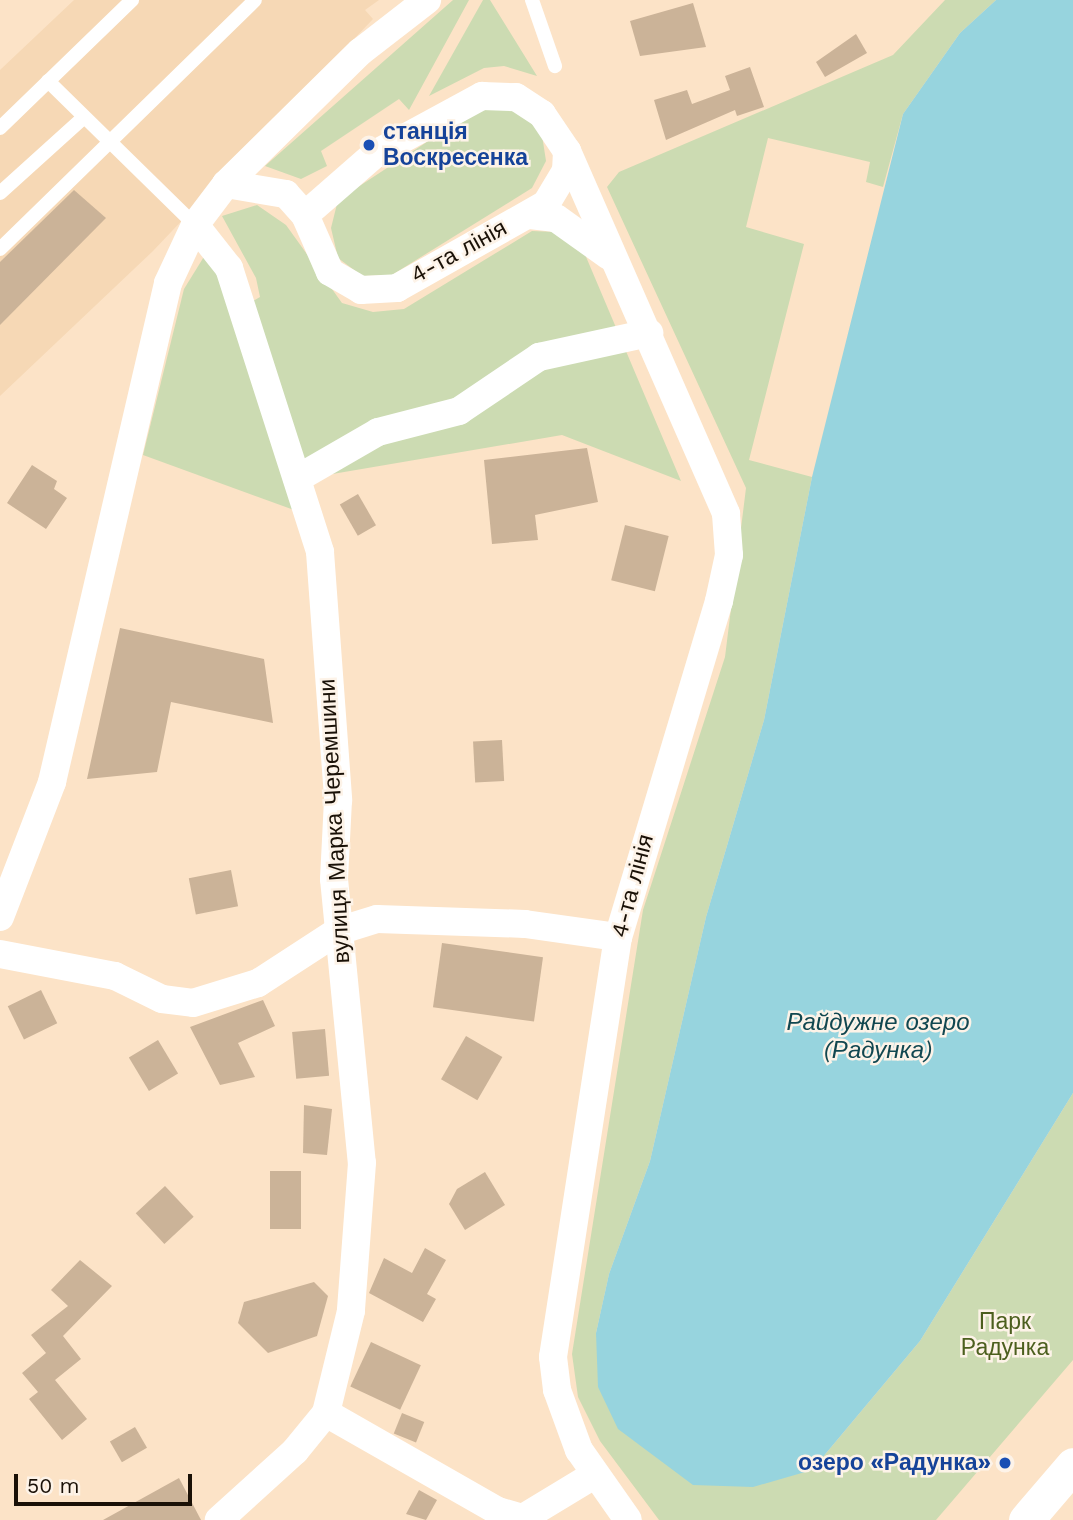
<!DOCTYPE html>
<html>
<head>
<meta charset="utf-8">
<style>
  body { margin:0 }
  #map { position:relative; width:1073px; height:1520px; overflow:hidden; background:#fce3c7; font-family:"Work Sans",sans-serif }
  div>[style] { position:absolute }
  .built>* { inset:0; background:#f6d8b5 }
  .green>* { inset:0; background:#ccdbb2 }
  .water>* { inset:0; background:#97d4de }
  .building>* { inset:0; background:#cbb398; transform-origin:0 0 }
  .service>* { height:14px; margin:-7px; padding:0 7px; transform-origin:7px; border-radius:7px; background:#fff }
  .minor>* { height:28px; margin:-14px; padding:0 14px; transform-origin:14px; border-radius:14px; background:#fff }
  .tertiary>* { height:35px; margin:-17.5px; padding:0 17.5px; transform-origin:17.5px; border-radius:17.5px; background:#fff }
  .dots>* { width:19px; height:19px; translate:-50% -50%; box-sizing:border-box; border:4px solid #fdf3e8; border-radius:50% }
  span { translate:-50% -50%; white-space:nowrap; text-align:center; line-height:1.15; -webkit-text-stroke:5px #fdf3e8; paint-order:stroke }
  .transit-label { font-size:23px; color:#164399; font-weight:700 }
  .left { translate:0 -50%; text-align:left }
  .right { translate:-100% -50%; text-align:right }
  .street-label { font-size:23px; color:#1a1107 }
  .park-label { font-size:23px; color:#4c5f1e }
  .water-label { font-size:24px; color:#114750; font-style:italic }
  .scale { position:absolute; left:14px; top:1474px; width:178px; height:32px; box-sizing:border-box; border:4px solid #1a1107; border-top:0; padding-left:9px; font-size:21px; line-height:24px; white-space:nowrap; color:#1a1107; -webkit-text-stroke:5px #fdf3e8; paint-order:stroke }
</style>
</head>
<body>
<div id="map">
  <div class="built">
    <div style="clip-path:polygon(74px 0,379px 0,365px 10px,373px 19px,153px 251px,0 396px,0 70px)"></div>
  </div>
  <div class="green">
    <div style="clip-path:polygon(453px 0,469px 0,409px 110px,399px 99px,321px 151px,327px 166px,301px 179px,265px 166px)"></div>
    <div style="clip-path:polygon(483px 0,490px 0,537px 76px,504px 66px,484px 68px,429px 96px)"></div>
    <div style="clip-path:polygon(945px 0,996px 0,960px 33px,903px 114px,883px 187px,866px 182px,870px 162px,768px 138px,746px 227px,804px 244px,749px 460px,812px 477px,764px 720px,706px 917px,650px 1161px,609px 1274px,596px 1333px,812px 1470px,920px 1341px,1073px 1093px,1073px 1360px,936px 1520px,659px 1520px,600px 1441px,578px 1397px,572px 1354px,643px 910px,725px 657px,746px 488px,607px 187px,619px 172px,893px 55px)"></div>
    <div style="clip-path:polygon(485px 104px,516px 107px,541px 129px,546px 161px,532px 188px,392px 275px,362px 276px,338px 258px,331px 228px,338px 200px)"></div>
    <div style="clip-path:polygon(257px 205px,286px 225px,342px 303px,373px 312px,404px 309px,532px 231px,556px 232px,584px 252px,681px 481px,562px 435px,309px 478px,253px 301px,260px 297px,256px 278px,222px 216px)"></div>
    <div style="clip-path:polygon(205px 255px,222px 281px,294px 510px,143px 455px,184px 289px)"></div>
  </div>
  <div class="water">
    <div style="clip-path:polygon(996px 0,1073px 0,1073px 1093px,920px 1341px,812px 1470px,753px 1487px,693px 1485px,618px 1429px,598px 1387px,596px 1333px,609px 1274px,650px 1161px,706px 917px,764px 720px,812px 477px,903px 114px,960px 33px)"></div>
  </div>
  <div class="building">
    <div style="clip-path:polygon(693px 3px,706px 47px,640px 56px,630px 21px)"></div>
    <div style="clip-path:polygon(856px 34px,867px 53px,825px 77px,816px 62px)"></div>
    <div style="clip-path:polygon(750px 67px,764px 107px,737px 116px,735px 110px,666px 140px,654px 100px,687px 90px,692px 104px,730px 90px,725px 76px)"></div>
    <div style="clip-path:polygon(74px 190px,106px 218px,0 325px,0 262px)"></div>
    <div style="clip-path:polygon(587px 448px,598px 502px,535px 515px,538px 540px,492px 544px,484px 460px)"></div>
    <div style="clip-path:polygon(32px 465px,57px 481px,54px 489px,67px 498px,46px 529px,7px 503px)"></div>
    <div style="left:358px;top:494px;width:36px;height:21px;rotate:60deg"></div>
    <div style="left:625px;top:525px;width:45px;height:57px;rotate:14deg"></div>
    <div style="clip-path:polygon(120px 628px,264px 659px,273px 723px,171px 702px,157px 772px,87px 779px)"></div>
    <div style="left:502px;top:740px;width:41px;height:29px;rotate:87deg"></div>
    <div style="left:231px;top:870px;width:37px;height:43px;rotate:79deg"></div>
    <div style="left:442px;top:943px;width:102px;height:65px;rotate:8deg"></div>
    <div style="left:41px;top:990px;width:37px;height:37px;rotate:64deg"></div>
    <div style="clip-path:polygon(263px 1000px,275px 1026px,238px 1043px,255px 1077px,220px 1085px,190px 1027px)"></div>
    <div style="left:325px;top:1029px;width:47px;height:33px;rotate:85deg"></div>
    <div style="left:466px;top:1036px;width:42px;height:50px;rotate:30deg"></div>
    <div style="left:158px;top:1040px;width:39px;height:34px;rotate:59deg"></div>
    <div style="clip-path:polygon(304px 1105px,332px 1109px,327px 1155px,303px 1153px)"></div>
    <div style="left:270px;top:1171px;width:31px;height:58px"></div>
    <div style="clip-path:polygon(485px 1172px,505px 1205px,465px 1230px,449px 1204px,457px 1189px)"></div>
    <div style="left:165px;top:1186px;width:42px;height:40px;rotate:47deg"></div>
    <div style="clip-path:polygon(425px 1248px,446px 1260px,427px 1294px,436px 1299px,423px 1322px,369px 1293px,384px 1258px,412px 1273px)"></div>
    <div style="clip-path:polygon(80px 1260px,112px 1286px,63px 1336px,81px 1359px,55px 1380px,87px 1419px,62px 1440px,29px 1399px,38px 1392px,22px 1373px,46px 1353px,31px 1335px,68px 1306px,51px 1290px)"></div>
    <div style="clip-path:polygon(314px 1282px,328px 1296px,317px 1336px,268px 1353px,238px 1323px,244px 1302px)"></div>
    <div style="left:371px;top:1342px;width:55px;height:49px;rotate:25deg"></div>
    <div style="left:402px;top:1413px;width:24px;height:22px;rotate:22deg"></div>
    <div style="left:135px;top:1427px;width:24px;height:29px;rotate:60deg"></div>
    <div style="clip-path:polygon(179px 1478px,201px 1520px,103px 1520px)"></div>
    <div style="clip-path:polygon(419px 1490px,437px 1500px,426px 1520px,406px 1514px)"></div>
  </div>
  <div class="service">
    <div style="left:532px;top:0;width:70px;rotate:70.8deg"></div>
    <div style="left:48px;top:81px;width:206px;rotate:44.4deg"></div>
    <div style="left:0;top:128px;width:184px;rotate:-44.1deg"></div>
    <div style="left:0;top:193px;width:113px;rotate:-42.1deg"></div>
    <div style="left:0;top:249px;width:356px;rotate:-44.3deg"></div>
  </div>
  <div class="minor">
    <div style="left:226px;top:184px;width:61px;rotate:9.5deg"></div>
    <div style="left:286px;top:194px;width:28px;rotate:48deg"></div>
    <div style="left:305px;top:215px;width:62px;rotate:66.3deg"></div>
    <div style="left:330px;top:272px;width:36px;rotate:30deg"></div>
    <div style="left:361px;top:290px;width:36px;rotate:-3deg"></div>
    <div style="left:397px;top:288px;width:171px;rotate:-29.4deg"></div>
    <div style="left:546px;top:204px;width:39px;rotate:-59deg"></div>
    <div style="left:566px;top:171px;width:20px;rotate:-87deg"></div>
    <div style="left:305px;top:215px;width:93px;rotate:-41.1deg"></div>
    <div style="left:375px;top:154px;width:122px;rotate:-28.5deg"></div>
    <div style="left:482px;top:96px;width:34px;rotate:2deg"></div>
    <div style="left:516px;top:97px;width:31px;rotate:33deg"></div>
    <div style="left:542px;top:114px;width:45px;rotate:56deg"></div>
    <div style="left:567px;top:151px;width:396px;rotate:66.3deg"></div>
    <div style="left:726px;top:514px;width:41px;rotate:85.8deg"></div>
    <div style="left:729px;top:555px;width:47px;rotate:102.3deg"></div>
    <div style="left:719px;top:601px;width:351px;rotate:106.7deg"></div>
    <div style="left:618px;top:937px;width:425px;rotate:98.8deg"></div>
    <div style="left:553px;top:1357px;width:33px;rotate:83deg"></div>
    <div style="left:557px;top:1390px;width:64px;rotate:69.9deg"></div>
    <div style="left:579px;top:1450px;width:85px;rotate:55deg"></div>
    <div style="left:530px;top:215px;width:26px;rotate:7deg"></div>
    <div style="left:556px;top:218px;width:65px;rotate:35.6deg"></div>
    <div style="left:195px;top:225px;width:55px;rotate:51.7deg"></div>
    <div style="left:229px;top:268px;width:298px;rotate:72.2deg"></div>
    <div style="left:320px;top:552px;width:249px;rotate:85.8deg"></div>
    <div style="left:338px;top:800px;width:79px;rotate:92.9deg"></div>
    <div style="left:334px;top:879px;width:285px;rotate:84.4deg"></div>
    <div style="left:362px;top:1163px;width:148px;rotate:94.3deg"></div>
    <div style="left:351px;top:1311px;width:105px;rotate:103.8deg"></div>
    <div style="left:326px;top:1413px;width:49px;rotate:129.2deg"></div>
    <div style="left:295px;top:1451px;width:103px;rotate:137.8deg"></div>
    <div style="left:300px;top:477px;width:90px;rotate:-30deg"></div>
    <div style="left:378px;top:432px;width:84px;rotate:-14.5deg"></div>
    <div style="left:459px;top:411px;width:97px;rotate:-34deg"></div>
    <div style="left:539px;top:357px;width:113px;rotate:-12.3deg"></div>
    <div style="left:0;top:917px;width:145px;rotate:-68.9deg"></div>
    <div style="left:52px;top:782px;width:512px;rotate:-76.91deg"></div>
    <div style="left:168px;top:283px;width:64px;rotate:-65deg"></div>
    <div style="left:195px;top:225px;width:51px;rotate:-52.9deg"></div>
    <div style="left:226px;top:184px;width:188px;rotate:-44.6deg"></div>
    <div style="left:360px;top:52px;width:85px;rotate:-37.8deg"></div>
    <div style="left:0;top:954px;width:117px;rotate:10.8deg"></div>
    <div style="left:115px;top:976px;width:52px;rotate:26.1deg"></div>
    <div style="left:162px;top:999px;width:31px;rotate:7deg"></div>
    <div style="left:193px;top:1003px;width:68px;rotate:-17.1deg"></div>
    <div style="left:258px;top:983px;width:95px;rotate:-33deg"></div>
    <div style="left:338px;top:931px;width:41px;rotate:-17.1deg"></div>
    <div style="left:377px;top:919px;width:148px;rotate:1.9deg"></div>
    <div style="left:525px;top:924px;width:94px;rotate:8deg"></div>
    <div style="left:326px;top:1413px;width:198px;rotate:29.7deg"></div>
    <div style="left:498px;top:1511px;width:26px;rotate:16deg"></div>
    <div style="left:523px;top:1518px;width:83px;rotate:-31.2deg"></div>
  </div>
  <div class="tertiary">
    <div style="left:1026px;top:1520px;width:72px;rotate:-49.5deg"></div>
  </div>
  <div class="dots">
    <div style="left:369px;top:145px;background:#1a4fb4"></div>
    <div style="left:1005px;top:1463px;background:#1a4fb4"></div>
  </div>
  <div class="transit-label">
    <span class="left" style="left:383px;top:145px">станція<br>Воскресенка</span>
    <span class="right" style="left:991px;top:1463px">озеро «Радунка»</span>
  </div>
  <div class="street-label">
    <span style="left:459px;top:252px;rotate:-29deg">4-та лінія</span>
    <span style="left:335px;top:821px;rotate:-93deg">вулиця Марка Черемшини</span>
    <span style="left:633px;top:886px;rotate:-75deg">4-та лінія</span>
  </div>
  <div class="park-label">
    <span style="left:1005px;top:1335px">Парк<br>Радунка</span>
  </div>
  <div class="water-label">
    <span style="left:878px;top:1037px">Райдужне озеро<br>(Радунка)</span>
  </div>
  <div class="scale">50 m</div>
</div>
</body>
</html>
